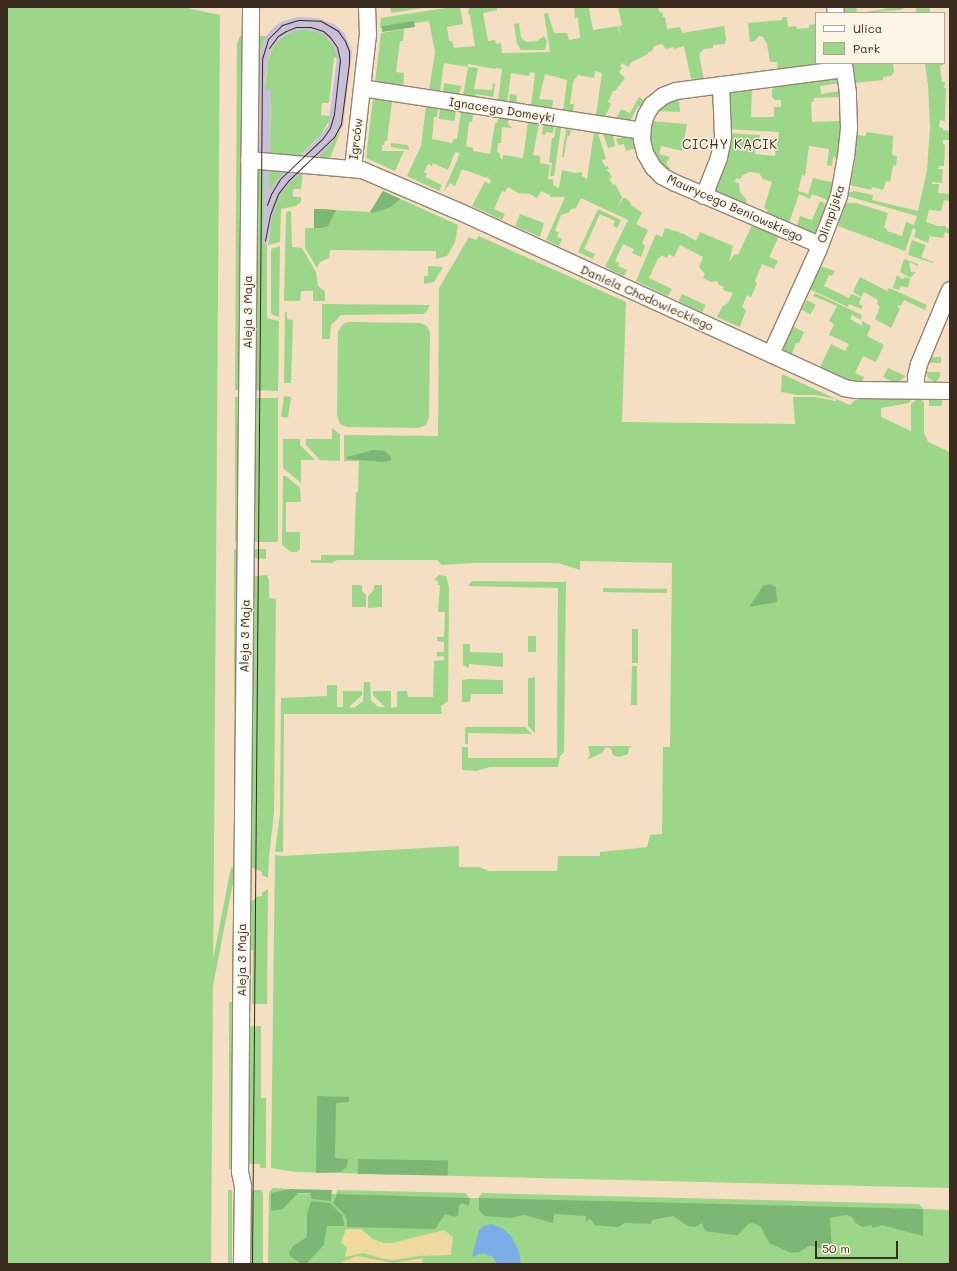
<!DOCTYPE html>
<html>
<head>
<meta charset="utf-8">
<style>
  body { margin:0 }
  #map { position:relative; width:957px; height:1271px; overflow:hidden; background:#f4dfc2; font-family:Mali,sans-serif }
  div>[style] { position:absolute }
  .industrial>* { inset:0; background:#c8bfd8 }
  .green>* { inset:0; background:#9cd689; transform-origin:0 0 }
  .forest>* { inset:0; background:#7db775; transform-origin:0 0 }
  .sand>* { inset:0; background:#eeda9e }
  .water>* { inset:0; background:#7cade7 }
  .roads { filter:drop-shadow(1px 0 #988470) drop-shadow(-1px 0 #988470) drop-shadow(0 1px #988470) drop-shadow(0 -1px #988470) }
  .minor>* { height:16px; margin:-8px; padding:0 8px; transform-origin:8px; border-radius:8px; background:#fff }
  .tram>* { height:1px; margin:-0.5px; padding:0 0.5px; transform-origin:0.5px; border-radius:0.5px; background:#3b2a1e }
  span { translate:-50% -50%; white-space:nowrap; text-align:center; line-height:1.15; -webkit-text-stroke:3px #fcf5e5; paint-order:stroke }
  .street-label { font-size:12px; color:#3b2a1e }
  .neighbourhood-label { font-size:13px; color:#3b2a1e; letter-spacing:1px }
  .frame { position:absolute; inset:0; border:8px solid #3b2a1e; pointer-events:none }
  .legend { position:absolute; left:815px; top:12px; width:130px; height:52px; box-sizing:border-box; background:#fcf5e5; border:1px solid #afa495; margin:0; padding:5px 7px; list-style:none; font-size:12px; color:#3b2a1e }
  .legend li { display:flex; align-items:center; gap:8px; height:20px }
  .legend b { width:20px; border:1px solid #afa495 }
  .scale { position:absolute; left:815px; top:1241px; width:83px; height:18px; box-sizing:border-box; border:2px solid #3b2a1e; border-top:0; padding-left:5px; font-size:12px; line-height:14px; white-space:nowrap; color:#3b2a1e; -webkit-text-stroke:3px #fcf5e5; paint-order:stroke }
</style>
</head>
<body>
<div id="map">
  <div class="industrial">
    <div style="clip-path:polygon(297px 17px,317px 18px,336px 25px,345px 34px,352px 52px,343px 126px,326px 150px,314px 160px,297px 158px,315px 142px,328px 126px,337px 58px,334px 49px,328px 39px,308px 31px,295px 31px,284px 36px,275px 44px,269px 55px,266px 73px,265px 90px,271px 90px,270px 156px,264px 155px,259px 151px,258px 82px,261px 48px,266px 36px,274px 27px,281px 22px)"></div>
    <div style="clip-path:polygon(259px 167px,269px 167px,270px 188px,287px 168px,303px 169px,276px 204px,269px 234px,267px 245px,267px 391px)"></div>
  </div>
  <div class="green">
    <div style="clip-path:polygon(7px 7px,183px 7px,220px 15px,211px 1264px,7px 1264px)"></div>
    <div style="clip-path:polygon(390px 7px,429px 7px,391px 13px)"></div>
    <div style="clip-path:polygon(452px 7px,460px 7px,463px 24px,447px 27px,449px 41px,452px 41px,454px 48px,475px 46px,470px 15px,468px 15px,469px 7px,497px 7px,497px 10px,483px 13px,488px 41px,495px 40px,496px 44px,501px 43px,502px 53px,550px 52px,544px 14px,548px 13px,554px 33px,567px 33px,569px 40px,580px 38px,578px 18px,575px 18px,574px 7px,592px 7px,589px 9px,593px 30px,618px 26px,620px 38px,619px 26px,622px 25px,618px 7px,658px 7px,660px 13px,662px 12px,663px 17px,665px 17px,667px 29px,680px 27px,682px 33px,724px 26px,726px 39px,725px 44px,713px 45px,713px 48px,704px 49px,699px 54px,704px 80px,695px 81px,695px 78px,691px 79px,684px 46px,674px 49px,673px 47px,666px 49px,662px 44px,654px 46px,653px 50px,647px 53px,648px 54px,632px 62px,628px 67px,622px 63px,620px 66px,622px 68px,619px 72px,625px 78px,615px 91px,613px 91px,608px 102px,611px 104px,605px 117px,596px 116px,602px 73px,595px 71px,594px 78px,578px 75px,573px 82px,570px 104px,574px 104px,573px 112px,563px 111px,567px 80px,545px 74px,539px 99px,553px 100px,552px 109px,531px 106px,535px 73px,530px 72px,529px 76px,511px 73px,507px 103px,498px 101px,502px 69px,496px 68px,495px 69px,468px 64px,468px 67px,478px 68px,474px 89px,492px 90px,493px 83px,495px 84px,493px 97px,476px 94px,475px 97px,463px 96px,468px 67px,444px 63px,440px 92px,429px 91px,435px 52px,429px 21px,381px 28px,380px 27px,381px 18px)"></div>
    <div style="clip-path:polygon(844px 7px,856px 7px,857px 13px,845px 13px)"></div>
    <div style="clip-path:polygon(885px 7px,906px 7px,901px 10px,860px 13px,885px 9px)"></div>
    <div style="left:916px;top:7px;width:14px;height:6px"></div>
    <div style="clip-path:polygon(783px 17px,787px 17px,788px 27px,796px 26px,797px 29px,809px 28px,809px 25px,815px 24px,816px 63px,818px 63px,818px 65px,778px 71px,777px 62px,770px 62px,767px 44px,763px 37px,759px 36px,755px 41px,750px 42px,748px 23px,782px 20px)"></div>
    <div style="clip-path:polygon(519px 23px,521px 37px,523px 40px,527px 42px,537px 41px,544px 36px,547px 41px,545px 50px,521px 50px,517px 44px,514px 24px)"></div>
    <div style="clip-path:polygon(308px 29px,308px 31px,315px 31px,325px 36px,333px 46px,336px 53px,337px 58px,334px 58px,329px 103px,322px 103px,321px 115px,330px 116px,329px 121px,320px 136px,297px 158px,270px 156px,271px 90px,265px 90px,268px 59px,275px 44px,284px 36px,295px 31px)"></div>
    <div style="clip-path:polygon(404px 29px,403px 41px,400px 41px,396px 72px,404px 73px,403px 87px,375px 83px,381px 33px)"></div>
    <div style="clip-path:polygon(240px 36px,243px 36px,240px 390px,235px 390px,237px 44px)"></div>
    <div style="clip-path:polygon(257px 36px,266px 36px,261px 48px,258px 82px,259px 151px,256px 147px)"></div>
    <div style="clip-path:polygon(852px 63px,893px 63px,894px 72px,891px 76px,883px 77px,883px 80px,855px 83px)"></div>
    <div style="clip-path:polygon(925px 63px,943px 63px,943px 65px,940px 66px,942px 82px,945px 82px,944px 88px,946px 88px,945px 121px,940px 120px,939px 127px,943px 128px,943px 130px,950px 131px,950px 140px,943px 140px,943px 144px,945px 145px,944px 166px,939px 166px,938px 169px,943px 169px,942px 183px,932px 182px,932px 184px,939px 184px,938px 193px,950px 194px,950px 201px,944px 200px,941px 211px,929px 210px,926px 222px,938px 226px,946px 226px,946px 228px,950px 229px,950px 234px,945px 232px,943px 238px,930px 236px,928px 243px,914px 237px,916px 230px,913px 228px,905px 251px,838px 226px,845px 203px,856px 203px,888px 213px,884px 228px,887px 229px,887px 231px,902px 236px,906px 222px,914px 225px,917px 216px,847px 196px,848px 193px,854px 191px,873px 195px,872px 200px,918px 211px,927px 170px,930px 128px,928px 85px)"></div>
    <div style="clip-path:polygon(839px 78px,840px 83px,820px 86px,821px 94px,840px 91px,840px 97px,814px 98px,814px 101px,811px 102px,812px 122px,842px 121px,839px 158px,833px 157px,832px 166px,827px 165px,829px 149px,809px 146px,805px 176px,802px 175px,798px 191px,808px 194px,813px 178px,836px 183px,830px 201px,812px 194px,810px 199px,799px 194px,788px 226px,766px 216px,768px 210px,764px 208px,772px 182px,763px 179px,759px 173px,750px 172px,743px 175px,740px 179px,736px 178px,735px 182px,739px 183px,740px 192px,747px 200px,745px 206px,712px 192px,727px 133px,760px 135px,760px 140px,757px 140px,755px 154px,775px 156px,779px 132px,727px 129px,726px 93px,752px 89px,751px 117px,774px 117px,774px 107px,781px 107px,781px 100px,775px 100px,772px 97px,772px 90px,775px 86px)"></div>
    <div style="clip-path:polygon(444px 83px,461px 86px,459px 95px,443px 93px)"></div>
    <div style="clip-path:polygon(510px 94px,517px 95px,516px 102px,524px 103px,524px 105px,509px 103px)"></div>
    <div style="clip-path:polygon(639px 97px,647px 102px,642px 108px,638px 106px,630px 121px,616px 119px,621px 109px,630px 113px)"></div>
    <div style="clip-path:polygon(373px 99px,392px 102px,387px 141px,385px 141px,384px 145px,382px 145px,382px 151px,404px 151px,395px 171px,366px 158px)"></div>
    <div style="clip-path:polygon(676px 99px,679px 100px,680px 112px,656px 111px,662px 105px)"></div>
    <div style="clip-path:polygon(426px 107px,438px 109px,437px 117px,434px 117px,432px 139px,452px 143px,453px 139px,457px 139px,461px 112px,473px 114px,472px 122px,469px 122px,466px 146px,473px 148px,473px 151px,490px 154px,495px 123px,497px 123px,499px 118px,509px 119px,508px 124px,512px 128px,502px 127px,501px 143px,498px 143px,497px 151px,500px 154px,500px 158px,503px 159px,503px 155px,523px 158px,528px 122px,539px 124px,533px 155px,540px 156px,540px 163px,550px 165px,548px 179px,553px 179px,553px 185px,559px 188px,562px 170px,575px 173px,582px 172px,582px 176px,587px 179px,594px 132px,598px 133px,606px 159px,602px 160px,603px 163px,606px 167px,608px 166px,609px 169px,606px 170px,609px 172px,612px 178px,609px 179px,613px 185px,615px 184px,622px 197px,617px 209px,623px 198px,626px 198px,631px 203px,630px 204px,642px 213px,636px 224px,648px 230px,642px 243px,645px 246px,641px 257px,632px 253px,634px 249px,623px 244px,615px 261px,619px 263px,618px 266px,627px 270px,624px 276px,605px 267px,628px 220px,581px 198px,576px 208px,571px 209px,568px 213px,561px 215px,555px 231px,559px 232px,557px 237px,562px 239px,559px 246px,546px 240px,565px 197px,550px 197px,550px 195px,541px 191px,537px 198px,530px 194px,518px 193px,508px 187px,505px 192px,502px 191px,494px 209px,505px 214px,502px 220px,472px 206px,485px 181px,489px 184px,491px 181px,488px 177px,494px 167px,487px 178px,462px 169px,455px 186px,450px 183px,443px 193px,460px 153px,455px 152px,448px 170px,433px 163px,432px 166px,428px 164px,424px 172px,427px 174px,425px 177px,442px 185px,439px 191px,407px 176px,421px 146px)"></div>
    <div style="left:440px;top:109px;width:16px;height:10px;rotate:7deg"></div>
    <div style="clip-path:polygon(650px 121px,687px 124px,682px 151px,661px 146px,659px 154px,670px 157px,666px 164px,670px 168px,668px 173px,654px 161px,648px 135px)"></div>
    <div style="clip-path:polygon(543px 125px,554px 126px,553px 133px,546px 132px,545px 135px,542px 134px)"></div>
    <div style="clip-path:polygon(556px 127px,561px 128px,554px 176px,550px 176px,552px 163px,549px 162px,552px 138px,554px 138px)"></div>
    <div style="clip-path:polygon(566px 129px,571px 130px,570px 135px,567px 137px,564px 157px,562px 157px)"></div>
    <div style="clip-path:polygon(341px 130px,329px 161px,314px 160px,326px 150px)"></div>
    <div style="clip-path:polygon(867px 132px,893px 136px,892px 155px,897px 156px,896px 166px,893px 165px,890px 182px,886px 181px,883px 190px,872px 187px,871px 190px,850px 185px,855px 160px,857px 135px,865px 136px)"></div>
    <div style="clip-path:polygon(603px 134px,613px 135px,615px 146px,608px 148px)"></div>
    <div style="clip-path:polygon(624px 137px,634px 138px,636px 148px,626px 151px,624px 144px,619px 145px,616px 139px)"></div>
    <div style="clip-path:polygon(391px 143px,408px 145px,409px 150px,391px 147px)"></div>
    <div style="clip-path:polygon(264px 166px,263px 244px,267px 245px,267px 318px,279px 321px,278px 391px,254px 390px,256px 169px)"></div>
    <div style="clip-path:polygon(269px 167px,287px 168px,270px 189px,269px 188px)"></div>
    <div style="clip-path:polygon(303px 170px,301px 189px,294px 189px,292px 193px,294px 197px,301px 197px,301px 202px,296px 206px,281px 209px,280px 242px,268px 245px,272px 217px,279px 197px,287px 186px)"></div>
    <div style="clip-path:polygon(383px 191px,458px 225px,455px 242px,447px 256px,436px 259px,436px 251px,330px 250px,329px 258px,320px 262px,317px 268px,305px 248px,305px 228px,314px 228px,314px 209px,370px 212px)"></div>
    <div style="clip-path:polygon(820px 201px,828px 205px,815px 237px,796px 229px,800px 216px,812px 220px)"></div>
    <div style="clip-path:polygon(598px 209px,621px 220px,617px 228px,613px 226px,615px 221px,600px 214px,584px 249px,595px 254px,593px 259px,578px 252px)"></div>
    <div style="clip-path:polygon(288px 211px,291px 211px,292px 247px,302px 248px,316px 272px,318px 286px,325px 291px,325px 301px,313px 301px,313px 291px,301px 291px,300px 301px,284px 301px,286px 214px)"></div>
    <div style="clip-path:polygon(520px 214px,544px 223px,540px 237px,515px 226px)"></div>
    <div style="clip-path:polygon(753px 223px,780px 234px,769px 257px,778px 261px,774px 269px,762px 264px,755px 281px,757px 283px,751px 297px,747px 295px,742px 307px,746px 310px,740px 327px,717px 317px,722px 307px,728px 303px,733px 293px,723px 290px,724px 287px,719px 285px,717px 281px,711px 282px,703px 278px,705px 274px,699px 267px,703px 257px,680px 245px,674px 257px,669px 254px,667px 258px,661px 255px,660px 258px,658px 258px,649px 278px,672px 289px,668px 296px,636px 281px,656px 234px,662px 237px,665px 228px,680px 232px,679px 235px,682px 233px,696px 241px,700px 232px,733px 246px,729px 262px,735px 254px,738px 255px)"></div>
    <div style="clip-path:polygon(479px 236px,626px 302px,622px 422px,795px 424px,793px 397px,815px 397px,836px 401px,836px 399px,815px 395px,797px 395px,781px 392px,782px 374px,836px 399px,850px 405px,855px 400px,859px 399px,911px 400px,909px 403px,881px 408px,881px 417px,911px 431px,911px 404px,916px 400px,922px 400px,924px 403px,924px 433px,928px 442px,950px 452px,950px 1188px,296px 1172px,271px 1168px,275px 855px,282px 856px,459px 846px,459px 867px,479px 867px,489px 871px,557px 871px,558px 856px,600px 856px,600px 852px,647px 847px,650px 835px,662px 834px,663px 747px,670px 747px,672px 563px,580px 561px,580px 570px,558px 563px,472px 563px,442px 565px,437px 560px,337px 560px,332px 563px,311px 563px,311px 560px,321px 560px,321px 555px,354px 555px,356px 492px,358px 492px,359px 461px,344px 461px,344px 435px,438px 436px,439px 288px,469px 237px,476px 240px)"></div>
    <div style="clip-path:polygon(912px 240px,926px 245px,921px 257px,933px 262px,933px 263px,908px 255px)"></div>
    <div style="clip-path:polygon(280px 246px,279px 317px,271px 314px,271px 249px)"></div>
    <div style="clip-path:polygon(904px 259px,918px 264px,918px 266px,909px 262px,911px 272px,916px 272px,910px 278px,900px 272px)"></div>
    <div style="clip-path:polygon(428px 266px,443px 267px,434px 282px,424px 284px,424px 276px,428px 276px)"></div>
    <div style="clip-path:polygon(820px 266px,835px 271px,832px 276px,829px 275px,824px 286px,849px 298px,851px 294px,861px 298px,859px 304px,863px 306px,861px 309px,849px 304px,848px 307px,809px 289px)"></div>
    <div style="clip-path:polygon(897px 275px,902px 279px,906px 277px,910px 279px,908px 288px,901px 286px,899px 290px,893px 288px)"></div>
    <div style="clip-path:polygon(860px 277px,887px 291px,889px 288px,927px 305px,925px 310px,904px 300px,901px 306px,898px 305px,898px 307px,900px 309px,891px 328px,875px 319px,880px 307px,877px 304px,878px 300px,864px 292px,861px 297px,853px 292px)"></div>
    <div style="clip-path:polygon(815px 293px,862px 315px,861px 320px,852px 315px,850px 319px,862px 326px,862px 321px,871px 326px,867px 336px,884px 345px,876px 362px,863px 356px,855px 373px,864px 377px,862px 382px,853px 382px,820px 367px,831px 344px,845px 351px,849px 344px,829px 335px,834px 324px,829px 321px,837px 306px,813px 296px)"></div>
    <div style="left:682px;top:294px;width:26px;height:8px;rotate:25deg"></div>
    <div style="left:807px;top:300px;width:10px;height:11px;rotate:29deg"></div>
    <div style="clip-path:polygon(322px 304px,430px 305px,427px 311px,423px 314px,341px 315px,331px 325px,330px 339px,322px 339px)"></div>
    <div style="clip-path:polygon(285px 312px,287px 312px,287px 319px,293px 320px,291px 383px,284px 383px)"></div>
    <div style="clip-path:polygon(349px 322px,420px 323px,427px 326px,430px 333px,429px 418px,426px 425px,419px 428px,347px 427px,340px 424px,337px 415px,338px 332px,343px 324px)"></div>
    <div style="clip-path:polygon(792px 326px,804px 332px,799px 343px,796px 343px,792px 354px,782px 349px)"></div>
    <div style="clip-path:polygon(928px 357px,941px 357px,941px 363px,925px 363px)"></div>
    <div style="clip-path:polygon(888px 368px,899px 373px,906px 376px,900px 381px,891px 381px,883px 377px)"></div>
    <div style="clip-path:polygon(926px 372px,940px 372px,940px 377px,936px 382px,928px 378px)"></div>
    <div style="left:284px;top:396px;width:7px;height:21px;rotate:8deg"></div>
    <div style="left:240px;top:397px;width:145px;height:5px;rotate:90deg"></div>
    <div style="left:254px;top:398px;width:24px;height:144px"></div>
    <div style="left:929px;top:400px;width:13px;height:6px"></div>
    <div style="clip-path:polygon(332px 428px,340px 434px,340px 461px,320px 460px,306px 445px,306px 439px,332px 439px)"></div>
    <div style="clip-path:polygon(283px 439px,300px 439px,300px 445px,315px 460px,301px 460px,301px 483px,283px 468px)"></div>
    <div style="clip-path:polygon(283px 476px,286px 476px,300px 488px,301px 502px,286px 502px,286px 532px,300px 532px,300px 549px,297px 552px,291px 552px,282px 545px)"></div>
    <div style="left:234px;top:549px;width:4px;height:307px"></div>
    <div style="clip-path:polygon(252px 549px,266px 549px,266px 559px,254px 558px)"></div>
    <div style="clip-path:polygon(267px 575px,269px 581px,269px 598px,276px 599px,274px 812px,269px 857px,268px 878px,262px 875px,262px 872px,249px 866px,252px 579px,256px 576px)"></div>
    <div style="clip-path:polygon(439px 575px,446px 576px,449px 587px,448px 701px,441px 706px,442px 714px,284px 714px,283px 852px,275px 852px,280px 814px,281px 698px,327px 696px,327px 685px,337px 685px,337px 707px,343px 707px,343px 691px,362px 691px,362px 695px,349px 707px,354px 708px,363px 701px,364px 682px,370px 682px,371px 700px,377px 706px,380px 707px,385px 707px,373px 695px,373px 691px,391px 691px,391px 708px,397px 707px,397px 691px,407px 691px,408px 697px,433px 697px,434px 661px,444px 660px,444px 656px,437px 657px,437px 652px,444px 652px,444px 642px,437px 641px,437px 637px,444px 637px,445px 612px,438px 612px,440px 585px,438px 585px,438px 581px,434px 580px)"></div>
    <div style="clip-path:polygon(472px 581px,566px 582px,564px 752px,560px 756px,558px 767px,490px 767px,476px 771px,462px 770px,462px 747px,468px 747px,468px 758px,557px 758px,558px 588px,468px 586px)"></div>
    <div style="clip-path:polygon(352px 585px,362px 585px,362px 591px,366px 595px,366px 607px,352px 607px)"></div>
    <div style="clip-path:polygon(374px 585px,382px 585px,382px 607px,368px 608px,368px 596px,374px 590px)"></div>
    <div style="left:603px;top:588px;width:64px;height:4px;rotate:1deg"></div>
    <div style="left:632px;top:629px;width:6px;height:34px"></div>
    <div style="left:528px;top:636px;width:8px;height:16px"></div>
    <div style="clip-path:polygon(463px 644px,470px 644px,470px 652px,503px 653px,503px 667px,469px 664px,469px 668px,463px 665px)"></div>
    <div style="clip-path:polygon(632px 666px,637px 666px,637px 705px,631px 705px)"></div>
    <div style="clip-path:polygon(535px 677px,535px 733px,528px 726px,528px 678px)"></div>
    <div style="clip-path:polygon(469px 679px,503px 680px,503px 694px,471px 694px,470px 702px,462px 702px,462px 680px)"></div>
    <div style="clip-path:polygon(465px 727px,525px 727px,532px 734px,468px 733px,468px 744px,465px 744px)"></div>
    <div style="clip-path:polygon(588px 746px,630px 746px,632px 747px,629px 748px,628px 754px,619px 757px,613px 755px,611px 749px,606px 747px,602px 753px,587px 760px,590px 755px)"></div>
    <div style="left:231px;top:867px;width:5px;height:127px;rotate:11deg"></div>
    <div style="clip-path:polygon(268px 889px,267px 1004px,252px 1004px,253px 950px,248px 950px,248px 902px,256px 899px,256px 897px,262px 896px,262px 893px)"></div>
    <div style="left:234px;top:1002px;width:167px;height:5px;rotate:90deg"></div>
    <div style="clip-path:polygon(250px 1026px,261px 1026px,261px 1098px,266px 1098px,266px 1168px,260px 1168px,260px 1164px,250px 1164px,246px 1158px,249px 1027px)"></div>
    <div style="clip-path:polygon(273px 1188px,290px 1189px,278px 1193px,336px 1194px,337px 1190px,466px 1193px,469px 1198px,478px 1198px,482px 1193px,919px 1204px,923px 1209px,950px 1210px,949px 1264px,268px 1264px,269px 1192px)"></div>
    <div style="left:228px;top:1190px;width:4px;height:74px"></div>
    <div style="clip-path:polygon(246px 1190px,261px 1190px,263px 1193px,263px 1264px,245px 1264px)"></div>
  </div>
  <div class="forest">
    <div style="left:414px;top:21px;width:6px;height:33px;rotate:81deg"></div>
    <div style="clip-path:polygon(383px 191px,400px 199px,391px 207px,373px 213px,370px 212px)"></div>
    <div style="clip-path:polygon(314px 209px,322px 209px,336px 210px,328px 226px,322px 228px,314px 228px)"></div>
    <div style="clip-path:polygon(373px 450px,385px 451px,391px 457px,391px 460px,385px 462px,346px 459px,347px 457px)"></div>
    <div style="clip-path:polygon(770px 584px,776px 587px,777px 602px,749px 607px,763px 586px)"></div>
    <div style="clip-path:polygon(317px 1096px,349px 1097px,349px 1102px,336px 1103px,335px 1158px,348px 1159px,347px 1167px,340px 1172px,316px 1173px)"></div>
    <div style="left:358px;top:1159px;width:90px;height:15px;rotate:1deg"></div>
    <div style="clip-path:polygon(290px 1189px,332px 1190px,331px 1201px,312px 1199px,310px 1193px,298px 1193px,283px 1209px,271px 1211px,271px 1193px)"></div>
    <div style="clip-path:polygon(337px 1194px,469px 1198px,470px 1198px,469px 1206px,462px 1203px,459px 1205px,458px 1216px,455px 1217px,445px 1214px,435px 1229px,347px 1227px,347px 1220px,345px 1215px,333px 1203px)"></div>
    <div style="clip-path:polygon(479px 1198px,923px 1209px,923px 1236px,882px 1225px,873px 1228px,871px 1225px,862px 1227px,856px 1223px,852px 1217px,846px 1215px,830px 1218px,832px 1249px,828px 1252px,815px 1246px,809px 1246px,799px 1252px,791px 1253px,769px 1243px,761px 1227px,753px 1223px,748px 1224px,738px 1235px,734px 1235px,705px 1231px,702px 1223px,695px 1227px,688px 1226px,673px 1216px,652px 1220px,651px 1224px,625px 1223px,618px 1227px,594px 1225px,592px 1220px,589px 1219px,586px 1222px,586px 1216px,554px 1214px,553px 1223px,524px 1215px,510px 1218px,485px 1216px,479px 1210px)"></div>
    <div style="clip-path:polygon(311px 1201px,330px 1203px,342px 1215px,344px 1224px,344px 1226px,327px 1226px,324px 1245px,306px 1264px,302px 1264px,290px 1256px,289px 1253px,293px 1246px,307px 1237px,307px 1215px)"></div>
  </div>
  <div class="sand">
    <div style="clip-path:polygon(346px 1229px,361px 1229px,373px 1239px,384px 1243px,392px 1243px,444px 1230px,453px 1237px,451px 1255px,419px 1256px,395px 1260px,384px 1259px,363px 1253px,345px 1257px,347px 1248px,341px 1242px)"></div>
    <div style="clip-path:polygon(357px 1256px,394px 1263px,422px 1258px,423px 1264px,337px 1264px)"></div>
  </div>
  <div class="water">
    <div style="clip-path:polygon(491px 1224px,502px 1228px,511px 1236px,519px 1251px,521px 1264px,497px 1264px,493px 1257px,483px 1253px,472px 1257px,479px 1230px,484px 1226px)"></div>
  </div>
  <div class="roads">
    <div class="minor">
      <div style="left:835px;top:7px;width:6px;rotate:81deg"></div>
      <div style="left:362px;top:88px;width:283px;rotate:8.7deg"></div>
      <div style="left:249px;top:160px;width:113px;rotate:5.1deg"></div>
      <div style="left:362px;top:170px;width:102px;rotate:23.1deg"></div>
      <div style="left:456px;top:210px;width:427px;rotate:24.6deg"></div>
      <div style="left:844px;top:388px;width:11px;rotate:10deg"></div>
      <div style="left:855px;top:390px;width:95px;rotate:0.6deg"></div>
      <div style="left:353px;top:168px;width:134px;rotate:-83.6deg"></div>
      <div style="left:368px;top:35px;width:28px;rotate:-92deg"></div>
      <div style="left:704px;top:196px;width:41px;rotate:-68.5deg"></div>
      <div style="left:719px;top:158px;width:21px;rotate:-79deg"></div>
      <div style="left:723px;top:137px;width:52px;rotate:-92.2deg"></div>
      <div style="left:820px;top:245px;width:158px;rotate:-156.8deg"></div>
      <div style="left:675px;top:183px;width:15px;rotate:-152deg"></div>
      <div style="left:662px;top:176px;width:13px;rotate:-135deg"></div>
      <div style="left:653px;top:167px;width:16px;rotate:-120deg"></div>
      <div style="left:645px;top:153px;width:13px;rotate:-103deg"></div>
      <div style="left:642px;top:140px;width:15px;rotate:-86deg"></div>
      <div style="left:643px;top:125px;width:10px;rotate:-73deg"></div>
      <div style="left:646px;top:115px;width:12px;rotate:-59deg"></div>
      <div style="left:652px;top:105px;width:14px;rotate:-39deg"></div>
      <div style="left:663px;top:96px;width:14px;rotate:-21deg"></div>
      <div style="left:676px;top:91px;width:170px;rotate:-7.4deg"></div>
      <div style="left:771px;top:354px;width:113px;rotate:-65.5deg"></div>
      <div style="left:818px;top:251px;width:59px;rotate:-69.1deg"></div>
      <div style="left:839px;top:196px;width:40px;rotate:-80deg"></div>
      <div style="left:846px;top:157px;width:29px;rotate:-84deg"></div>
      <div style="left:849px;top:128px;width:35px;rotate:-92deg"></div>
      <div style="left:848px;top:93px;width:30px;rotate:-98deg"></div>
      <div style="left:916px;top:390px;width:13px;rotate:-90deg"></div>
      <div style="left:916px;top:377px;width:13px;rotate:-77deg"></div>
      <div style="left:919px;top:364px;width:80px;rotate:-67.3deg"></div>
      <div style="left:242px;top:1264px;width:78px;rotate:-89.3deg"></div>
      <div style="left:243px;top:1186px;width:14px;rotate:-102deg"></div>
      <div style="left:240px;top:1172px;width:154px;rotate:-89.6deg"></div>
      <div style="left:241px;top:1018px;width:1011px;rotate:-89.43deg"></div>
    </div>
  </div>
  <div class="tram">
    <div style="left:267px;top:205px;width:12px;rotate:-70deg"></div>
    <div style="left:271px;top:194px;width:17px;rotate:-59deg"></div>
    <div style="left:280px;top:179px;width:59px;rotate:-43.6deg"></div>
    <div style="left:323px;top:138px;width:12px;rotate:-55deg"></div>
    <div style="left:330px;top:128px;width:15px;rotate:-74deg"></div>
    <div style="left:334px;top:114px;width:54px;rotate:-83.7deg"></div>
    <div style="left:340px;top:60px;width:13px;rotate:-103deg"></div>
    <div style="left:337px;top:47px;width:12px;rotate:-125deg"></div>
    <div style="left:330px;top:37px;width:9px;rotate:-139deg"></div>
    <div style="left:323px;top:31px;width:13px;rotate:-162deg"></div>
    <div style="left:311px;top:27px;width:15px;rotate:180deg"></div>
    <div style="left:296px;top:27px;width:11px;rotate:158deg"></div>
    <div style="left:286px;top:31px;width:9px;rotate:148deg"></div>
    <div style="left:278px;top:36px;width:15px;rotate:127deg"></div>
    <div style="left:252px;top:1264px;width:1205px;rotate:-89.52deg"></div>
    <div style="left:262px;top:59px;width:21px;rotate:-73deg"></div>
    <div style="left:268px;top:39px;width:20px;rotate:-45deg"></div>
    <div style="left:282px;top:25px;width:17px;rotate:-17deg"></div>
    <div style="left:298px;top:20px;width:23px;rotate:2deg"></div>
    <div style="left:321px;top:21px;width:20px;rotate:30deg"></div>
    <div style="left:338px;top:31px;width:12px;rotate:55deg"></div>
    <div style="left:345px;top:41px;width:11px;rotate:68deg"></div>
    <div style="left:349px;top:51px;width:12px;rotate:90deg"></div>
    <div style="left:349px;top:63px;width:62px;rotate:97.5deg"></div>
    <div style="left:341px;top:124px;width:15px;rotate:118deg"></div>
    <div style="left:334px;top:137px;width:64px;rotate:136.3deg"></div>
    <div style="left:288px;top:181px;width:16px;rotate:128deg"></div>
    <div style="left:278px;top:194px;width:22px;rotate:111deg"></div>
    <div style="left:270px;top:215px;width:26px;rotate:101deg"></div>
  </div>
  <div class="street-label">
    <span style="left:502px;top:110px;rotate:9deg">Ignacego Domeyki</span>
    <span style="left:356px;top:139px;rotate:-83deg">Igrców</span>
    <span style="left:735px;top:208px;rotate:24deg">Maurycego Beniowskiego</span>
    <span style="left:831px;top:214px;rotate:-71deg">Olimpijska</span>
    <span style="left:647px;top:298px;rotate:24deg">Daniela Chodowieckiego</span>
    <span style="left:248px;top:312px;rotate:-90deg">Aleja 3 Maja</span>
    <span style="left:245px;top:636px;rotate:-89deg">Aleja 3 Maja</span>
    <span style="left:242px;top:960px;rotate:-90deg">Aleja 3 Maja</span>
  </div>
  <div class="neighbourhood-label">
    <span style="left:730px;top:144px">CICHY KĄCIK</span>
  </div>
  <div class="frame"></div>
  <ul class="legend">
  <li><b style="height:5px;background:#fff"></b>Ulica</li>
  <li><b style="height:11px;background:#9cd689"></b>Park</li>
  </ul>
  <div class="scale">50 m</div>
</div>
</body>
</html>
